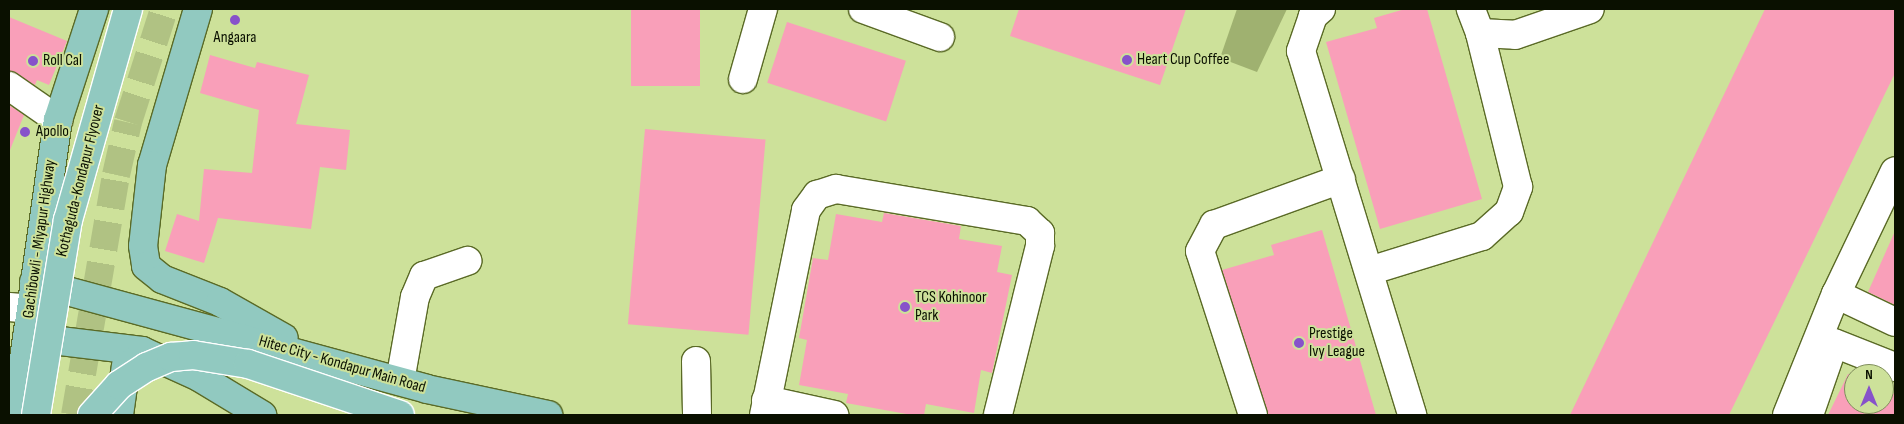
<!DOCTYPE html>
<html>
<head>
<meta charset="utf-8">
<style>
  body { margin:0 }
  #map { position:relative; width:1904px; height:424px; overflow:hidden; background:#cde19a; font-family:"Sofia Sans Condensed",sans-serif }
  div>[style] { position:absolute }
  .green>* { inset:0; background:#9fb170 }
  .building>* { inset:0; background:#f99fb9; transform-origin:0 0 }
  .major-tunnel>* { height:28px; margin-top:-14px; transform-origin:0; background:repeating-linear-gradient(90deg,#b0c283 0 28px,transparent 0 42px) }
  .roads { filter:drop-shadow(1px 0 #5a6a26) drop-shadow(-1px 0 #5a6a26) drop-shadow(0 1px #5a6a26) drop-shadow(0 -1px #5a6a26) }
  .minor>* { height:28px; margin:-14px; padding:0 14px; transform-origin:14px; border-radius:14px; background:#fff }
  .major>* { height:28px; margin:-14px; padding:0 14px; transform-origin:14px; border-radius:14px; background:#91c9c0 }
  .bridges { filter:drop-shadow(1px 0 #fff) drop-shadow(-1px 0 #fff) drop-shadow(0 1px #fff) drop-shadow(0 -1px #fff) }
  .major-bridge>* { height:28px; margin:-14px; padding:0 14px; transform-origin:14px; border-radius:14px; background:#91c9c0 }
  .dots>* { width:14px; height:14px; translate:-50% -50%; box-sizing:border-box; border:2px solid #cde19a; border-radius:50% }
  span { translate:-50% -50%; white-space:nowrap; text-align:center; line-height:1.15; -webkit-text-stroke:4px #cde19a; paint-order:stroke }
  .poi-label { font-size:16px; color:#0a1000 }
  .left { translate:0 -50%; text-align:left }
  .street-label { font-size:16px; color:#0a1000 }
  .frame { position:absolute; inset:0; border:10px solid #0a1000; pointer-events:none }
  .north { position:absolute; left:1844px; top:364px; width:50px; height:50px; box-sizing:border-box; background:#cde19a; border:1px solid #7f8d5c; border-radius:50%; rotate:0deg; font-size:14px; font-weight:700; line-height:20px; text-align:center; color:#0a1000 }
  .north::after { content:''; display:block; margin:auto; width:18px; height:22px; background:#8752ca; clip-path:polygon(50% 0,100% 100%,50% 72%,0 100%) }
</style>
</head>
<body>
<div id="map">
  <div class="green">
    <div style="clip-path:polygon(1237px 9px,1287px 9px,1257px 72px,1220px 58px)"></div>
  </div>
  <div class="building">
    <div style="left:631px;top:9px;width:69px;height:77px"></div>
    <div style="clip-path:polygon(1019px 9px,1186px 9px,1160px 85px,1010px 36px)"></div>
    <div style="clip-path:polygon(1405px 9px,1427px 9px,1482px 199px,1380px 229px,1326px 42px,1377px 28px,1374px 18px)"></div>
    <div style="clip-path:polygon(1765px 9px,1895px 9px,1895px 73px,1729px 415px,1570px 415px)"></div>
    <div style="clip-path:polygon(9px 17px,67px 41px,49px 85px,37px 80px,35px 85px,9px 71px)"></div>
    <div style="left:787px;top:22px;width:125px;height:64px;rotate:18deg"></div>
    <div style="clip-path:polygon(210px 55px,255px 68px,257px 62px,309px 75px,296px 124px,350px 130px,346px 170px,320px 167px,311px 229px,218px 218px,204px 263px,165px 251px,177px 214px,199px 221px,204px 169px,252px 173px,259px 110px,200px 93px)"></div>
    <div style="clip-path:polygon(9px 105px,24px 115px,10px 150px,9px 150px)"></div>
    <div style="left:645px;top:129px;width:121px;height:196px;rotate:5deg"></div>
    <div style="clip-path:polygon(884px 213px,961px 226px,959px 239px,1002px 246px,997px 272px,1012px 275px,992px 373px,981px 370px,974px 413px,926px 404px,924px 415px,912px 415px,846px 403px,848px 394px,799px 385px,807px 340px,799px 338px,813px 258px,828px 260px,836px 214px,882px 222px)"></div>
    <div style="clip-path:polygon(1322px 230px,1376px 415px,1268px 415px,1222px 270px,1274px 255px,1271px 245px)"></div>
    <div style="clip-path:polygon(1895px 231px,1895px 305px,1868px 292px)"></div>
    <div style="clip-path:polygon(1848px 374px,1854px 376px,1854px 404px,1884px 404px,1884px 389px,1895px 394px,1895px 415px,1828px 415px)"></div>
  </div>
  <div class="major-tunnel">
    <div style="left:75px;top:415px;width:243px;rotate:-80.3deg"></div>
    <div style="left:116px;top:175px;width:54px;rotate:-77.2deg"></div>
    <div style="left:128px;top:122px;width:119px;rotate:-72.3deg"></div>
  </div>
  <div class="roads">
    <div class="minor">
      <div style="left:863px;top:9px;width:82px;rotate:20deg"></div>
      <div style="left:1321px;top:9px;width:11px;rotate:139deg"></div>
      <div style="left:1313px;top:16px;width:37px;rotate:109deg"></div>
      <div style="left:1301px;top:51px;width:381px;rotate:73deg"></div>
      <div style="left:1480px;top:33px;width:35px;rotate:3deg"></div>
      <div style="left:1515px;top:35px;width:79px;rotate:-19.1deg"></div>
      <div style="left:743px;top:79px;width:73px;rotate:-74.1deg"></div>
      <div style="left:9px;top:86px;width:60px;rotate:34.8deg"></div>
      <div style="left:1369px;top:271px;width:118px;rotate:-17.2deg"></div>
      <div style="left:1482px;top:236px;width:36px;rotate:-42deg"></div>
      <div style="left:1509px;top:212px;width:27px;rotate:-70deg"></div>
      <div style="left:1518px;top:187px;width:159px;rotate:-103.9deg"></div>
      <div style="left:1480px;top:33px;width:26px;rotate:-111deg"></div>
      <div style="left:1836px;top:294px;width:65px;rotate:25.4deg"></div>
      <div style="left:9px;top:307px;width:21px;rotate:5deg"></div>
      <div style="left:696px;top:361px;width:54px;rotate:88.9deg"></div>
      <div style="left:400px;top:381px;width:85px;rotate:-79.9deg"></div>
      <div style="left:415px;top:297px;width:23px;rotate:-67deg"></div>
      <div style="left:424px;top:276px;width:46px;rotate:-19.2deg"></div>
      <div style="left:766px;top:400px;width:70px;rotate:12.4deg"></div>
      <div style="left:764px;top:415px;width:209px;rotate:-78.4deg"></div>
      <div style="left:806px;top:210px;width:19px;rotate:-54deg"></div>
      <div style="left:817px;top:195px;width:20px;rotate:-18deg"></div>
      <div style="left:836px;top:189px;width:194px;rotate:9.5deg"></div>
      <div style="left:1027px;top:221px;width:18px;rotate:43deg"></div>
      <div style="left:1040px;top:233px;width:13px;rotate:90deg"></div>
      <div style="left:1040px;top:246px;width:174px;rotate:104deg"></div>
      <div style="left:1253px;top:415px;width:172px;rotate:-107.9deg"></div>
      <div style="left:1200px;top:251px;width:30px;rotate:-62deg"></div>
      <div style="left:1214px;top:225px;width:135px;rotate:-19.9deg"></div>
      <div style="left:1787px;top:415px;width:131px;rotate:-68deg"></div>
      <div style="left:1836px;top:294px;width:136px;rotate:-64.4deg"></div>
      <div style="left:1809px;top:415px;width:76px;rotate:-70.9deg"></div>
      <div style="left:1834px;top:343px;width:66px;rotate:21.5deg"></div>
    </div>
    <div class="major">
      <div style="left:198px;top:9px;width:163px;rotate:106.4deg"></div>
      <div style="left:152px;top:165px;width:81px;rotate:96.3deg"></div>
      <div style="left:143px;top:246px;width:20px;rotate:81deg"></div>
      <div style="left:146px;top:266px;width:21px;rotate:39deg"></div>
      <div style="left:162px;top:279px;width:62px;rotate:21.6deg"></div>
      <div style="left:220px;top:302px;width:73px;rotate:29.4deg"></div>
      <div style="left:34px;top:282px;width:407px;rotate:15.2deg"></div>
      <div style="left:427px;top:389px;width:124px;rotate:12.1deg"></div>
      <div style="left:27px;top:337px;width:116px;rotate:6.9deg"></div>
      <div style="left:142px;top:351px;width:63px;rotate:24.5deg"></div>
      <div style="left:199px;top:377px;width:74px;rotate:31.1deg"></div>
      <div style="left:16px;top:415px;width:298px;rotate:-81.9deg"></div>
      <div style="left:58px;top:120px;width:117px;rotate:-72deg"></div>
      <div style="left:119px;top:415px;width:50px;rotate:-82deg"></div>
    </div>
  </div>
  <div class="bridges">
    <div class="major-bridge">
      <div style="left:36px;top:415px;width:198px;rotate:-80.7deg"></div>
      <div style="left:68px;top:220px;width:219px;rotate:-74.1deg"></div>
      <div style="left:92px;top:415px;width:40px;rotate:-48deg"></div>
      <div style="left:119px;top:385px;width:33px;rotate:-33deg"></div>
      <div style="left:147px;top:367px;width:26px;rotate:-23deg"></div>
      <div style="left:171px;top:357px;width:22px;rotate:-5deg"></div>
      <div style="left:193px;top:355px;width:56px;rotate:9.3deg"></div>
      <div style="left:248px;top:364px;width:160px;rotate:18.5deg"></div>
    </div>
  </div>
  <div class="dots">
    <div style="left:235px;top:20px;background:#8752ca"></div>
    <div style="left:1127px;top:60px;background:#8752ca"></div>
    <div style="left:33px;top:61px;background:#8752ca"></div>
    <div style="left:25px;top:132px;background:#8752ca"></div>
    <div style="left:905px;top:307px;background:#8752ca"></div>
    <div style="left:1299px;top:343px;background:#8752ca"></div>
  </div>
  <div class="poi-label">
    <span style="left:235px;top:38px">Angaara</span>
    <span class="left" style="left:1137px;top:60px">Heart Cup Coffee</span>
    <span class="left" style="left:43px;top:61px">Roll Cal</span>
    <span class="left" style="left:36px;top:132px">Apollo</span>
    <span class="left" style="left:915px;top:307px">TCS Kohinoor<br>Park</span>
    <span class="left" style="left:1309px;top:343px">Prestige<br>Ivy League</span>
  </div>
  <div class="street-label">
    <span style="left:81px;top:181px;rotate:-76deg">Kothaguda-Kondapur Flyover</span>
    <span style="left:40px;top:239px;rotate:-82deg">Gachibowli - Miyapur Highway</span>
    <span style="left:342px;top:365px;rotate:16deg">Hitec City - Kondapur Main Road</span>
  </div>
  <div class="frame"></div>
  <div class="north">N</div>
</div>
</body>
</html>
